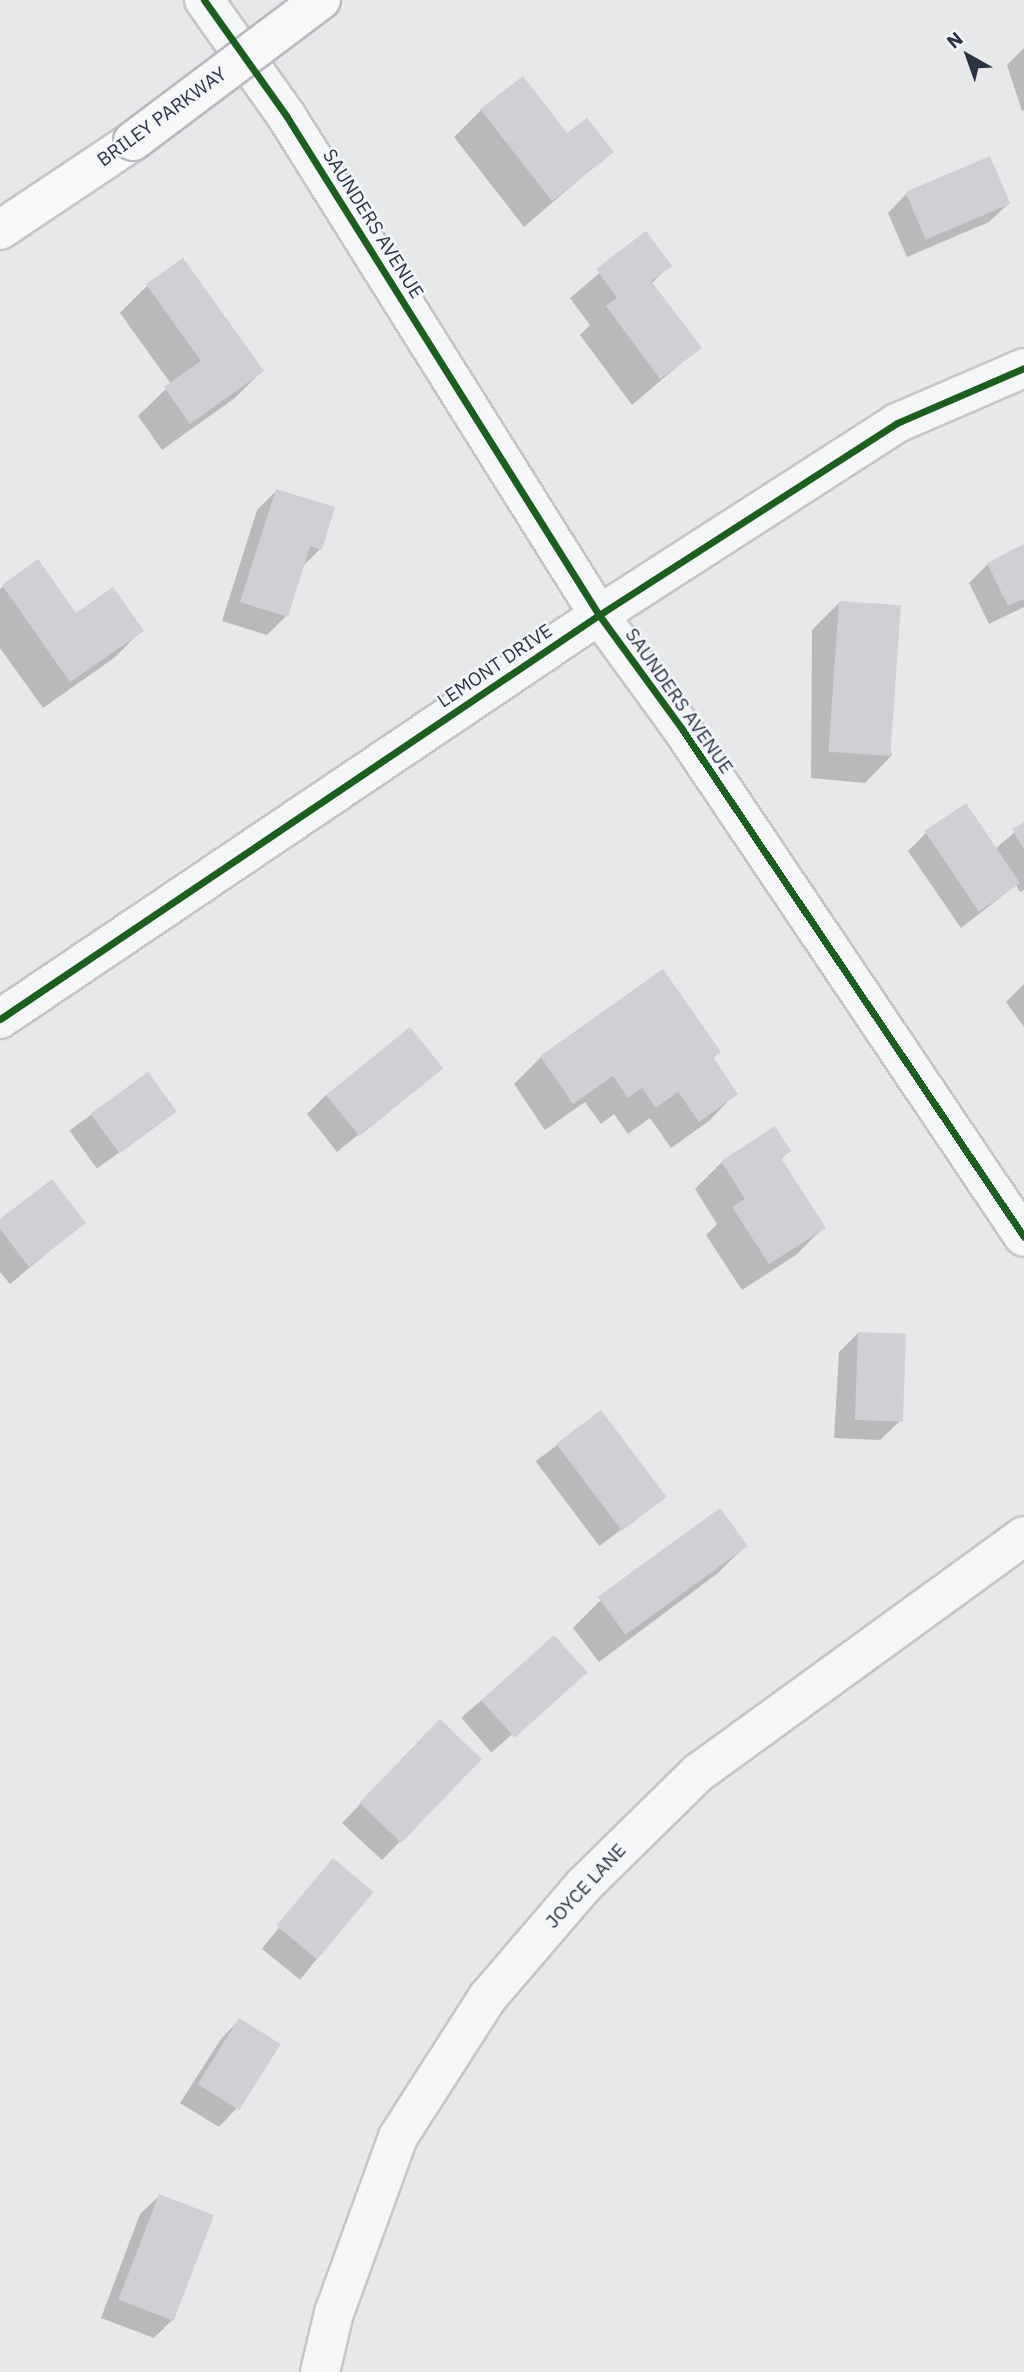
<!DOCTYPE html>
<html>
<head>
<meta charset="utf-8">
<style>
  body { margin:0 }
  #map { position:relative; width:1024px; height:2372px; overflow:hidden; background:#e6e8ea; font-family:"IBM Plex Sans",sans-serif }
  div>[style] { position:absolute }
  .shadow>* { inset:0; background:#0003; transform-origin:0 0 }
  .building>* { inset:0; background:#ced0d3; transform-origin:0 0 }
  .roads { filter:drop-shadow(2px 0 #c4c6c8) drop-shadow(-2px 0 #c4c6c8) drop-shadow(0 2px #c4c6c8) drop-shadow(0 -2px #c4c6c8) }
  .minor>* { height:38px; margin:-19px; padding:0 19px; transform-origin:19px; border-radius:19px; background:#f5f6f7 }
  .highway>* { height:38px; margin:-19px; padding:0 19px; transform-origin:19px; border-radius:19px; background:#f8f8f8 }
  .bridges { filter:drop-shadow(2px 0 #b8bbbf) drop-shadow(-2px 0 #b8bbbf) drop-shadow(0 2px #b8bbbf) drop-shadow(0 -2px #b8bbbf) }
  .highway-bridge>* { height:38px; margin:-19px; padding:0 19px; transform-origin:19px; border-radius:19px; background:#f8f8f8 }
  .cycleway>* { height:7px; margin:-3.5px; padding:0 3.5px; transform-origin:3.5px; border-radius:3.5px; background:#1b5e20 }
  span { translate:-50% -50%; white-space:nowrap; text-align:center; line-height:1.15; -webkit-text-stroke:5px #f4f6f9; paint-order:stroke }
  .street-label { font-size:19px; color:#2b3445 }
  .north { position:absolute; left:933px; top:21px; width:70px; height:70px; -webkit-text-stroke:5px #f4f6f9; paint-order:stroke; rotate:320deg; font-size:19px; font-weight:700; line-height:28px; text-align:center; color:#2b3445 }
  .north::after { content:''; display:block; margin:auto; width:24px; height:32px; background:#2b3445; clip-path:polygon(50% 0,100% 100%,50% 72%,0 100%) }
</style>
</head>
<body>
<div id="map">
  <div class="shadow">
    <div style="clip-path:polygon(1024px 48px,1024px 110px,1022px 111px,1007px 65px)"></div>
    <div style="clip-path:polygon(481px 110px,567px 135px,611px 152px,524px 227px,454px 137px)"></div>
    <div style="clip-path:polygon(906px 194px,1008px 204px,989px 222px,907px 257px,888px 213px)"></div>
    <div style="clip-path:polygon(646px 234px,669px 266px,651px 284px,699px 348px,632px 405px,580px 335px,590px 325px,570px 298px)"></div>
    <div style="clip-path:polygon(147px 286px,262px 371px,235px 398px,162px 450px,138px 416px,171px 384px,120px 313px)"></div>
    <div style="clip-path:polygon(276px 491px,320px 549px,301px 568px,286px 616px,267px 635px,222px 621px,257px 510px)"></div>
    <div style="clip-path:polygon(1024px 546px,1024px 607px,989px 624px,969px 583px,988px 564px)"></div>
    <div style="clip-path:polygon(37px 562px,75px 615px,141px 631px,114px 658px,43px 708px,0 648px,0 589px)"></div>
    <div style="clip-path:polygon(839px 603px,892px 755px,865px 783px,811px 778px,812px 630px)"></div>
    <div style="clip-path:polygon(1024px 824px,1024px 890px,1020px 892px,1016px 885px,961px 928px,908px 851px,927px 832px,995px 849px)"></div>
    <div style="clip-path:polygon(1024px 984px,1024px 1027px,1006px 1002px)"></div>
    <div style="clip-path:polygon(719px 1052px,712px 1059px,736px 1093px,709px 1121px,671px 1148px,650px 1118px,628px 1134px,614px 1114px,601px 1124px,585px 1102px,545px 1130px,514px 1084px,541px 1057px)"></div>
    <div style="clip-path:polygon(440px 1068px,337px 1152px,307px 1114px,326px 1095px)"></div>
    <div style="left:147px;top:1074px;width:47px;height:96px;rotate:54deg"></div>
    <div style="clip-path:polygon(789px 1151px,780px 1160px,823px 1228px,796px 1255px,742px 1290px,706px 1235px,717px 1224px,695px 1189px,722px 1162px)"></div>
    <div style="clip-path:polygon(0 1221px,83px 1223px,10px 1284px,0 1272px)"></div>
    <div style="clip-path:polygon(858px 1333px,899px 1422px,880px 1440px,834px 1438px,839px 1352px)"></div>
    <div style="left:601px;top:1412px;width:106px;height:82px;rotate:53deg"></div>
    <div style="clip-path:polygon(720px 1511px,746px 1545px,718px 1573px,599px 1662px,573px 1628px,600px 1601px)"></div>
    <div style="left:554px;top:1637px;width:46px;height:123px;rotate:49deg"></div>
    <div style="clip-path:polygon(421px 1740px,480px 1759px,382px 1860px,342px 1823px)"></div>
    <div style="left:333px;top:1861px;width:49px;height:113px;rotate:39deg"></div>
    <div style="clip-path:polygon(239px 2020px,278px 2044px,237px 2108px,219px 2127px,180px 2103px,221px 2039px)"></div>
    <div style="clip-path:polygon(159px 2196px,173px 2319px,154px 2338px,101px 2318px,140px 2214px)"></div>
  </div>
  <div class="building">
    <div style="clip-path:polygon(523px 76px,567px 133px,587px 118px,614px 152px,552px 201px,480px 109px)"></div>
    <div style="left:990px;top:156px;width:52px;height:92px;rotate:67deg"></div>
    <div style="clip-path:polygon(646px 231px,672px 266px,651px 281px,702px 348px,660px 379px,606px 306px,617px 298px,596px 269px)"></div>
    <div style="clip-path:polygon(183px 258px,264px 371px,190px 424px,164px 387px,201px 361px,146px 284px)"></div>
    <div style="clip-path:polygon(276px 489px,335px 507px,322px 550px,310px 546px,288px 617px,240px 602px)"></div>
    <div style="clip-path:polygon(1024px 544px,1024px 599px,1008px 606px,987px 563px)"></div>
    <div style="clip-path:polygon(38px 559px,76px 613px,113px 587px,144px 631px,70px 682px,2px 585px)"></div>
    <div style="left:839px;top:601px;width:62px;height:151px;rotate:4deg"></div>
    <div style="left:966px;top:803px;width:97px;height:50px;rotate:56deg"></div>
    <div style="clip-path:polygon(1024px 822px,1024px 850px,1012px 829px)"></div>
    <div style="clip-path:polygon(663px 969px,721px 1052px,713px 1057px,738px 1094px,699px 1122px,678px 1092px,656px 1108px,642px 1088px,628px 1098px,613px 1076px,573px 1104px,540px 1056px)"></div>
    <div style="left:410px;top:1027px;width:53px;height:108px;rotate:51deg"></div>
    <div style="left:148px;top:1072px;width:49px;height:71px;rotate:54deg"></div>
    <div style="clip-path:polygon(775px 1126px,791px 1151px,781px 1158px,826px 1228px,769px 1264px,732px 1207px,745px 1199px,721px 1161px)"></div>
    <div style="clip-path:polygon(52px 1179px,86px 1223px,29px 1267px,0 1229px,0 1219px)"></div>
    <div style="left:858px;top:1332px;width:48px;height:88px;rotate:2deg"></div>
    <div style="left:601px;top:1410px;width:109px;height:56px;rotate:53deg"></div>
    <div style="left:720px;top:1508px;width:47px;height:151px;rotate:54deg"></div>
    <div style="left:554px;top:1635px;width:50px;height:98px;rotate:48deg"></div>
    <div style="left:440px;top:1719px;width:58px;height:116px;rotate:44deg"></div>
    <div style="left:333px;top:1858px;width:53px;height:88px;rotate:40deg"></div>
    <div style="left:239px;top:2018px;width:49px;height:78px;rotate:32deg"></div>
    <div style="left:159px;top:2194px;width:59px;height:113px;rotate:21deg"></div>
  </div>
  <div class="roads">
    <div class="minor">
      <div style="left:204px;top:0;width:143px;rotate:54.6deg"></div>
      <div style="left:287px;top:117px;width:588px;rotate:57.93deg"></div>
      <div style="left:599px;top:615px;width:141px;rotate:53.9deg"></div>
      <div style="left:682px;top:729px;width:612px;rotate:56.05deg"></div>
      <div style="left:0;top:1019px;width:723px;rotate:-34deg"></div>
      <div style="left:599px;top:615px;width:354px;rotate:-32.8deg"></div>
      <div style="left:897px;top:423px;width:138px;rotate:-23.4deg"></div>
      <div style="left:320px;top:2372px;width:61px;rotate:-76.7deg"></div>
      <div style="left:334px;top:2313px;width:187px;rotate:-70deg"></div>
      <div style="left:398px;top:2137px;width:166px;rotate:-57.3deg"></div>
      <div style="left:488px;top:1997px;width:148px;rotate:-49.4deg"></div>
      <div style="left:584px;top:1885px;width:160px;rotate:-44.5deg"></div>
      <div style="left:698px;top:1773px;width:403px;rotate:-36deg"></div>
    </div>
    <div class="highway">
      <div style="left:0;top:230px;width:160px;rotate:-33.8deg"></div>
    </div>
  </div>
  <div class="bridges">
    <div class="highway-bridge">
      <div style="left:133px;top:141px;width:235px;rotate:-36.9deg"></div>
    </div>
  </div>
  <div class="cycleway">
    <div style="left:204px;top:0;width:143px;rotate:54.6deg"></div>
    <div style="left:287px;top:117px;width:588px;rotate:57.93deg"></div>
    <div style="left:599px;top:615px;width:141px;rotate:53.9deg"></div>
    <div style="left:682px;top:729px;width:612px;rotate:56.05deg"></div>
    <div style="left:0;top:1019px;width:723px;rotate:-34deg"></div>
    <div style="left:599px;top:615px;width:354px;rotate:-32.8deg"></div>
    <div style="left:897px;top:423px;width:138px;rotate:-23.4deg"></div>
  </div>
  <div class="street-label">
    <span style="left:162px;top:117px;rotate:-36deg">BRILEY PARKWAY</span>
    <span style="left:373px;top:224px;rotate:58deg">SAUNDERS AVENUE</span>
    <span style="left:495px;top:666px;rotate:-34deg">LEMONT DRIVE</span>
    <span style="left:679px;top:701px;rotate:55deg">SAUNDERS AVENUE</span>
    <span style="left:586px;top:1886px;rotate:-47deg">JOYCE LANE</span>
  </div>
  <div class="north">N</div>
</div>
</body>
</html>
